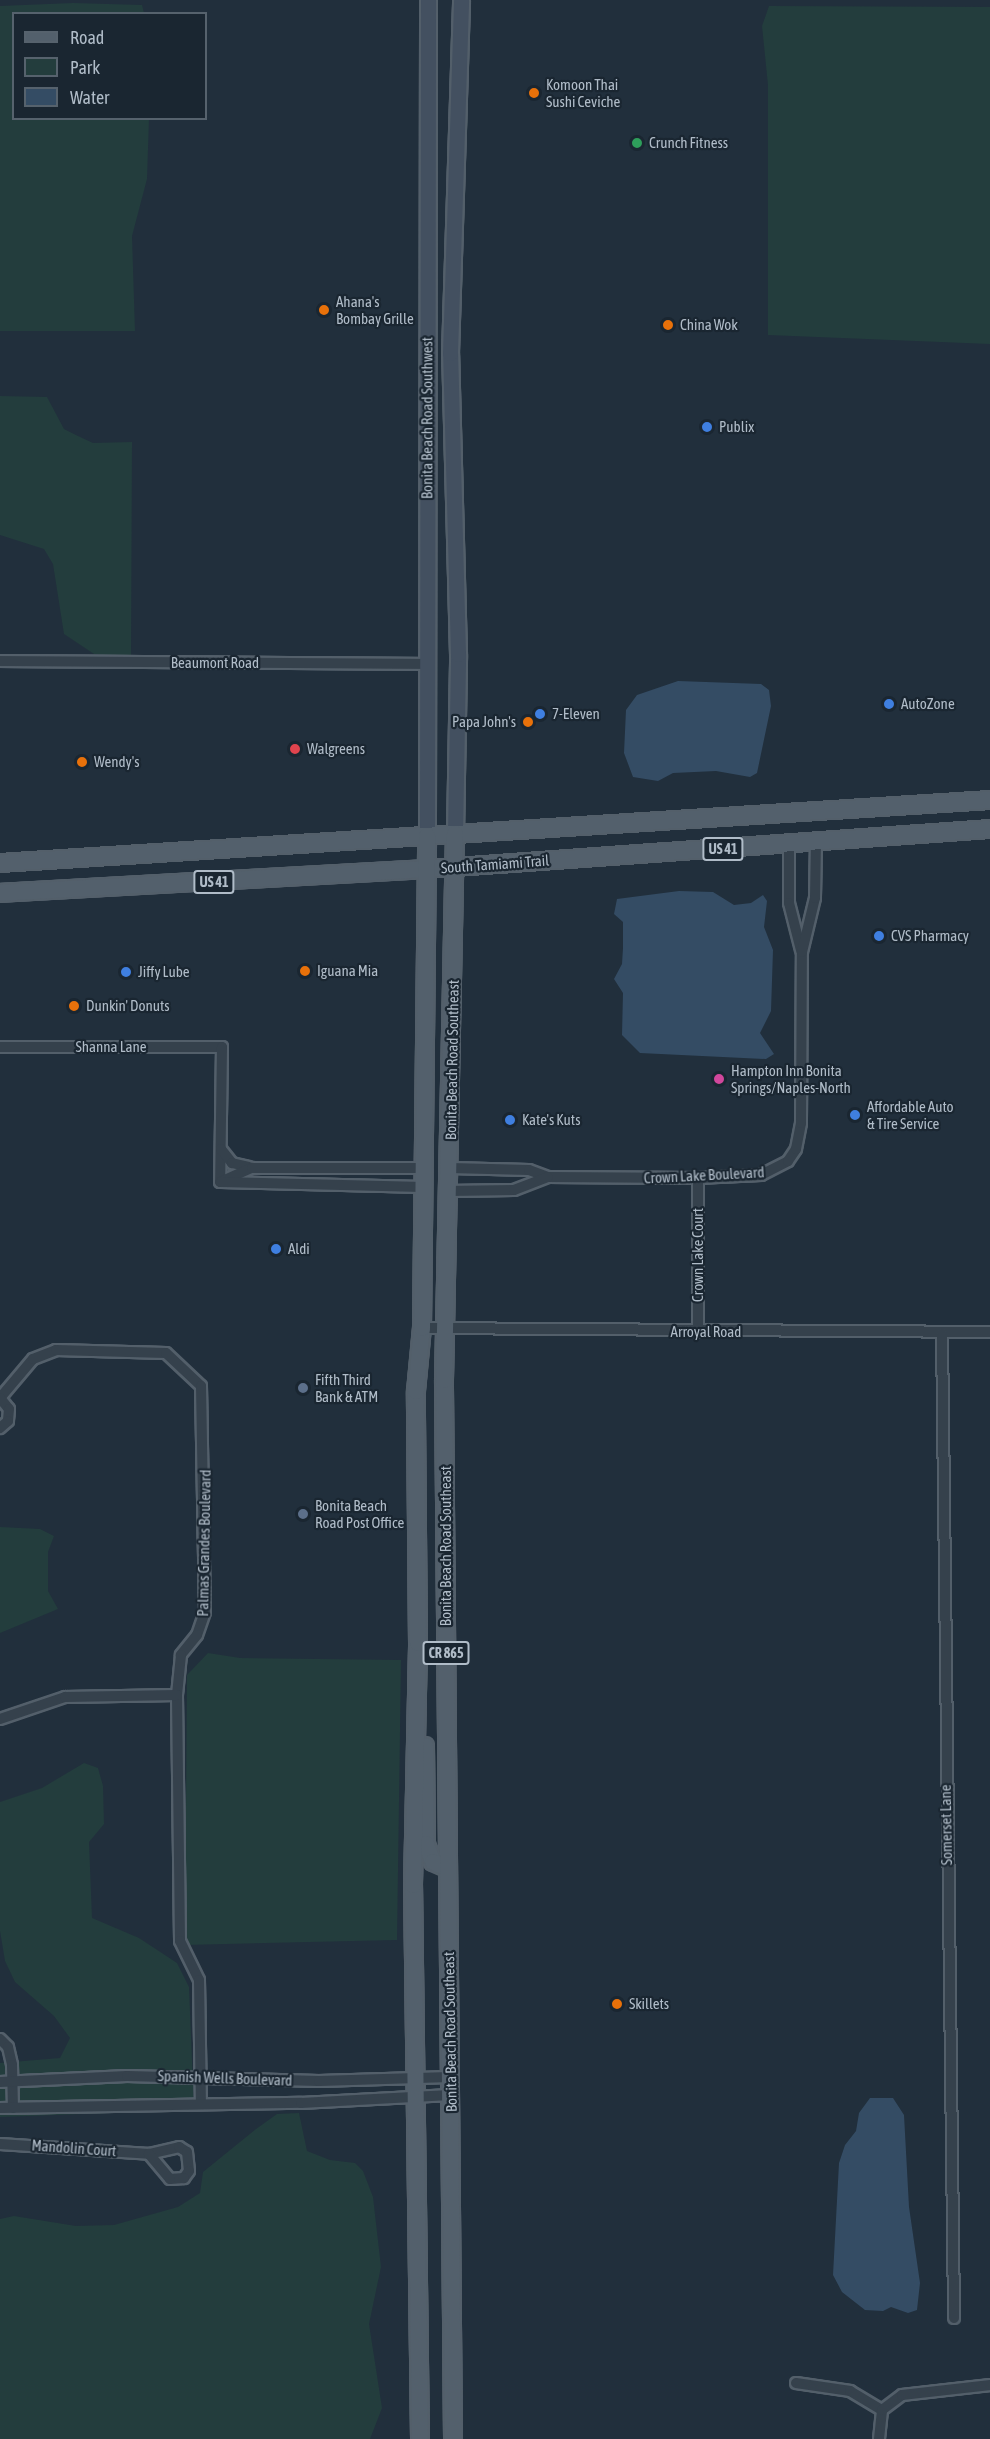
<!DOCTYPE html>
<html>
<head>
<meta charset="utf-8">
<style>
  body { margin:0 }
  #map { position:relative; width:990px; height:2439px; overflow:hidden; background:#212f3c; font-family:"Asap Condensed",sans-serif }
  div>[style] { position:absolute }
  .green>* { inset:0; background:#233d3d }
  .water>* { inset:0; background:#344c64 }
  .roads { filter:drop-shadow(2px 0 #535f6a) drop-shadow(-2px 0 #535f6a) drop-shadow(0 2px #535f6a) drop-shadow(0 -2px #535f6a) }
  .street>* { height:10px; margin:-5px; padding:0 5px; transform-origin:5px; border-radius:5px; background:#35414c }
  .secondary>* { height:15px; margin:-7.5px; padding:0 7.5px; transform-origin:7.5px; border-radius:7.5px; background:#435060 }
  .primary>* { height:16px; margin:-8px; padding:0 8px; transform-origin:8px; border-radius:8px; background:#53606c }
  .dots>* { width:16px; height:16px; translate:-50% -50%; box-sizing:border-box; border:3px solid #1a2631; border-radius:50% }
  span { translate:-50% -50%; white-space:nowrap; text-align:center; line-height:1.15; -webkit-text-stroke:4.5px #1a2631; paint-order:stroke }
  .shield-label span { padding:2px 4px; background:#1a2631; border:2px solid; border-radius:4px; -webkit-text-stroke-width:0 }
  .shield-label { font-size:14px; color:#b0bcc8; font-weight:700 }
  .poi-label { font-size:15px; color:#b0bcc8 }
  .left { translate:0 -50%; text-align:left }
  .right { translate:-100% -50%; text-align:right }
  .street-label { font-size:15px; color:#b0bcc8 }
  .legend { position:absolute; left:12px; top:12px; width:195px; height:108px; box-sizing:border-box; background:#1a2631; border:2px solid #56626d; margin:0; padding:8px 10px; list-style:none; font-size:18px; color:#b0bcc8 }
  .legend li { display:flex; align-items:center; gap:12px; height:30px }
  .legend b { width:30px; border:2px solid #56626d }
</style>
</head>
<body>
<div id="map">
  <div class="green">
    <div style="clip-path:polygon(73px 3px,142px 5px,144px 13px,14px 14px,14px 118px,149px 119px,147px 179px,132px 236px,135px 331px,0 331px,0 6px)"></div>
    <div style="clip-path:polygon(769px 6px,990px 7px,990px 344px,768px 335px,768px 85px,762px 26px)"></div>
    <div style="clip-path:polygon(0 396px,47px 397px,64px 429px,78px 436px,93px 443px,132px 442px,131px 659px,94px 654px,64px 634px,53px 564px,44px 549px,0 535px)"></div>
    <div style="clip-path:polygon(0 1527px,40px 1529px,54px 1536px,48px 1552px,48px 1591px,58px 1609px,0 1633px)"></div>
    <div style="clip-path:polygon(208px 1653px,240px 1658px,401px 1660px,397px 1940px,185px 1945px,187px 1675px)"></div>
    <div style="clip-path:polygon(84px 1763px,98px 1768px,103px 1786px,104px 1824px,89px 1842px,92px 1918px,139px 1938px,177px 1963px,189px 1987px,194px 2110px,0 2117px,0 2063px,60px 2058px,70px 2038px,54px 2016px,15px 1982px,5px 1961px,0 1931px,0 1802px,42px 1788px)"></div>
    <div style="clip-path:polygon(299px 2113px,307px 2151px,330px 2160px,355px 2163px,363px 2171px,373px 2197px,381px 2267px,369px 2324px,382px 2408px,370px 2439px,0 2439px,0 2219px,14px 2216px,76px 2226px,114px 2225px,178px 2207px,200px 2193px,203px 2172px,256px 2129px,277px 2114px)"></div>
  </div>
  <div class="water">
    <div style="clip-path:polygon(678px 681px,761px 684px,769px 690px,771px 706px,757px 773px,750px 777px,716px 771px,673px 773px,658px 781px,633px 777px,624px 753px,626px 710px,637px 695px)"></div>
    <div style="clip-path:polygon(679px 891px,713px 892px,734px 905px,751px 903px,763px 895px,767px 901px,764px 927px,773px 950px,771px 1011px,760px 1033px,774px 1054px,766px 1059px,640px 1053px,622px 1035px,623px 993px,614px 979px,622px 964px,623px 948px,623px 922px,614px 914px,617px 899px)"></div>
    <div style="clip-path:polygon(870px 2098px,893px 2098px,904px 2115px,909px 2207px,920px 2283px,917px 2310px,908px 2313px,891px 2307px,883px 2311px,865px 2310px,842px 2292px,833px 2275px,839px 2163px,845px 2145px,856px 2131px,859px 2113px)"></div>
  </div>
  <div class="roads">
    <div class="street">
      <div style="left:0;top:661px;width:430px;rotate:0.4deg"></div>
      <div style="left:789px;top:845px;width:58px;rotate:90deg"></div>
      <div style="left:789px;top:903px;width:49px;rotate:75.7deg"></div>
      <div style="left:0;top:1047px;width:222px"></div>
      <div style="left:222px;top:1047px;width:135px;rotate:90.8deg"></div>
      <div style="left:221px;top:1149px;width:18px;rotate:52deg"></div>
      <div style="left:232px;top:1163px;width:17px;rotate:13deg"></div>
      <div style="left:450px;top:1168px;width:79px;rotate:1.5deg"></div>
      <div style="left:529px;top:1170px;width:20px;rotate:20deg"></div>
      <div style="left:548px;top:1177px;width:150px;rotate:0.4deg"></div>
      <div style="left:698px;top:1178px;width:63px;rotate:-2.7deg"></div>
      <div style="left:761px;top:1175px;width:30px;rotate:-27deg"></div>
      <div style="left:788px;top:1161px;width:14px;rotate:-56deg"></div>
      <div style="left:796px;top:1149px;width:26px;rotate:-79deg"></div>
      <div style="left:801px;top:1123px;width:171px;rotate:-89.7deg"></div>
      <div style="left:802px;top:952px;width:56px;rotate:-76.5deg"></div>
      <div style="left:815px;top:898px;width:55px;rotate:-89deg"></div>
      <div style="left:698px;top:1178px;width:154px;rotate:90deg"></div>
      <div style="left:220px;top:1182px;width:35px;rotate:-24deg"></div>
      <div style="left:252px;top:1168px;width:171px"></div>
      <div style="left:221px;top:1182px;width:202px;rotate:1.4deg"></div>
      <div style="left:448px;top:1191px;width:66px;rotate:-0.9deg"></div>
      <div style="left:514px;top:1190px;width:36px;rotate:-21deg"></div>
      <div style="left:422px;top:1328px;width:568px;rotate:0.4deg"></div>
      <div style="left:942px;top:1333px;width:985px;rotate:89.3deg"></div>
      <div style="left:0;top:1398px;width:51px;rotate:-49.8deg"></div>
      <div style="left:33px;top:1359px;width:25px;rotate:-21deg"></div>
      <div style="left:56px;top:1350px;width:110px;rotate:1.6deg"></div>
      <div style="left:166px;top:1353px;width:48px;rotate:43.3deg"></div>
      <div style="left:201px;top:1386px;width:226px;rotate:89deg"></div>
      <div style="left:205px;top:1612px;width:24px;rotate:109deg"></div>
      <div style="left:197px;top:1635px;width:26px;rotate:129deg"></div>
      <div style="left:181px;top:1655px;width:40px;rotate:95.7deg"></div>
      <div style="left:177px;top:1695px;width:246px;rotate:89.3deg"></div>
      <div style="left:180px;top:1941px;width:43px;rotate:64deg"></div>
      <div style="left:199px;top:1980px;width:123px;rotate:89.1deg"></div>
      <div style="left:0;top:1398px;width:14px;rotate:51deg"></div>
      <div style="left:9px;top:1409px;width:12px;rotate:95deg"></div>
      <div style="left:8px;top:1421px;width:11px;rotate:139deg"></div>
      <div style="left:0;top:1719px;width:69px;rotate:-18.7deg"></div>
      <div style="left:65px;top:1697px;width:112px;rotate:-1deg"></div>
      <div style="left:0;top:2039px;width:11px;rotate:45deg"></div>
      <div style="left:8px;top:2047px;width:18px;rotate:77deg"></div>
      <div style="left:12px;top:2065px;width:43px;rotate:88.7deg"></div>
      <div style="left:0;top:2082px;width:127px;rotate:-2.7deg"></div>
      <div style="left:127px;top:2076px;width:192px;rotate:1.5deg"></div>
      <div style="left:319px;top:2081px;width:131px;rotate:-1.7deg"></div>
      <div style="left:0;top:2108px;width:301px;rotate:-1deg"></div>
      <div style="left:301px;top:2103px;width:149px;rotate:-3.1deg"></div>
      <div style="left:0;top:2144px;width:149px;rotate:3.8deg"></div>
      <div style="left:149px;top:2154px;width:31px;rotate:-13deg"></div>
      <div style="left:179px;top:2147px;width:9px;rotate:32deg"></div>
      <div style="left:187px;top:2152px;width:19px;rotate:84deg"></div>
      <div style="left:189px;top:2171px;width:9px;rotate:126deg"></div>
      <div style="left:184px;top:2178px;width:14px;rotate:176deg"></div>
      <div style="left:170px;top:2179px;width:33px;rotate:-130deg"></div>
      <div style="left:796px;top:2383px;width:55px;rotate:8.4deg"></div>
      <div style="left:850px;top:2391px;width:37px;rotate:31deg"></div>
      <div style="left:879px;top:2439px;width:29px;rotate:-84deg"></div>
      <div style="left:882px;top:2410px;width:25px;rotate:-37deg"></div>
      <div style="left:902px;top:2395px;width:89px;rotate:-6.5deg"></div>
    </div>
    <div class="secondary">
      <div style="left:455px;top:834px;width:180px;rotate:-89deg"></div>
      <div style="left:458px;top:654px;width:301px;rotate:-91.5deg"></div>
      <div style="left:450px;top:353px;width:353px;rotate:-88.2deg"></div>
      <div style="left:427px;top:836px;width:836px;rotate:-89.93deg"></div>
    </div>
    <div class="primary">
      <div style="left:0;top:863px;width:992px;rotate:-3.64deg"></div>
      <div style="left:0;top:893px;width:429px;rotate:-3.2deg"></div>
      <div style="left:428px;top:869px;width:563px;rotate:-4.07deg"></div>
      <div style="left:425px;top:1746px;width:98px;rotate:89.4deg"></div>
      <div style="left:426px;top:1844px;width:19px;rotate:69deg"></div>
      <div style="left:433px;top:1862px;width:15px;rotate:23deg"></div>
      <div style="left:420px;top:2439px;width:554px;rotate:-90.72deg"></div>
      <div style="left:413px;top:1885px;width:242px;rotate:-88.8deg"></div>
      <div style="left:418px;top:1643px;width:252px;rotate:-90.5deg"></div>
      <div style="left:416px;top:1391px;width:63px;rotate:-84.6deg"></div>
      <div style="left:422px;top:1328px;width:492px;rotate:-89.4deg"></div>
      <div style="left:453px;top:2439px;width:1059px;rotate:-90.49deg"></div>
      <div style="left:444px;top:1380px;width:546px;rotate:-88.85deg"></div>
    </div>
  </div>
  <div class="dots">
    <div style="left:534px;top:93px;background:#e8710a"></div>
    <div style="left:637px;top:143px;background:#2e9e5b"></div>
    <div style="left:324px;top:310px;background:#e8710a"></div>
    <div style="left:668px;top:325px;background:#e8710a"></div>
    <div style="left:707px;top:427px;background:#3f7fe0"></div>
    <div style="left:889px;top:704px;background:#3f7fe0"></div>
    <div style="left:540px;top:714px;background:#3f7fe0"></div>
    <div style="left:528px;top:722px;background:#e8710a"></div>
    <div style="left:295px;top:749px;background:#e0444e"></div>
    <div style="left:82px;top:762px;background:#e8710a"></div>
    <div style="left:879px;top:936px;background:#3f7fe0"></div>
    <div style="left:305px;top:971px;background:#e8710a"></div>
    <div style="left:126px;top:972px;background:#3f7fe0"></div>
    <div style="left:74px;top:1006px;background:#e8710a"></div>
    <div style="left:719px;top:1079px;background:#d1479c"></div>
    <div style="left:855px;top:1115px;background:#3f7fe0"></div>
    <div style="left:510px;top:1120px;background:#3f7fe0"></div>
    <div style="left:276px;top:1249px;background:#3f7fe0"></div>
    <div style="left:303px;top:1388px;background:#5c6f8a"></div>
    <div style="left:303px;top:1514px;background:#5c6f8a"></div>
    <div style="left:617px;top:2004px;background:#e8710a"></div>
  </div>
  <div class="shield-label">
    <span style="left:723px;top:849px">US 41</span>
    <span style="left:214px;top:882px">US 41</span>
    <span style="left:446px;top:1653px">CR 865</span>
  </div>
  <div class="poi-label">
    <span class="left" style="left:546px;top:93px">Komoon Thai<br>Sushi Ceviche</span>
    <span class="left" style="left:649px;top:143px">Crunch Fitness</span>
    <span class="left" style="left:336px;top:310px">Ahana's<br>Bombay Grille</span>
    <span class="left" style="left:680px;top:325px">China Wok</span>
    <span class="left" style="left:719px;top:427px">Publix</span>
    <span class="left" style="left:901px;top:704px">AutoZone</span>
    <span class="left" style="left:552px;top:714px">7-Eleven</span>
    <span class="right" style="left:516px;top:722px">Papa John's</span>
    <span class="left" style="left:307px;top:749px">Walgreens</span>
    <span class="left" style="left:94px;top:762px">Wendy's</span>
    <span class="left" style="left:891px;top:936px">CVS Pharmacy</span>
    <span class="left" style="left:317px;top:971px">Iguana Mia</span>
    <span class="left" style="left:138px;top:972px">Jiffy Lube</span>
    <span class="left" style="left:86px;top:1006px">Dunkin' Donuts</span>
    <span class="left" style="left:731px;top:1079px">Hampton Inn Bonita<br>Springs/Naples-North</span>
    <span class="left" style="left:867px;top:1115px">Affordable Auto<br>&amp; Tire Service</span>
    <span class="left" style="left:522px;top:1120px">Kate's Kuts</span>
    <span class="left" style="left:288px;top:1249px">Aldi</span>
    <span class="left" style="left:315px;top:1388px">Fifth Third<br>Bank &amp; ATM</span>
    <span class="left" style="left:315px;top:1514px">Bonita Beach<br>Road Post Office</span>
    <span class="left" style="left:629px;top:2004px">Skillets</span>
  </div>
  <div class="street-label">
    <span style="left:427px;top:418px;rotate:-90deg">Bonita Beach Road Southwest</span>
    <span style="left:215px;top:663px">Beaumont Road</span>
    <span style="left:495px;top:864px;rotate:-4deg">South Tamiami Trail</span>
    <span style="left:111px;top:1047px">Shanna Lane</span>
    <span style="left:452px;top:1060px;rotate:-89deg">Bonita Beach Road Southeast</span>
    <span style="left:704px;top:1175px;rotate:-3deg">Crown Lake Boulevard</span>
    <span style="left:698px;top:1255px;rotate:-90deg">Crown Lake Court</span>
    <span style="left:706px;top:1332px">Arroyal Road</span>
    <span style="left:204px;top:1543px;rotate:-89deg">Palmas Grandes Boulevard</span>
    <span style="left:446px;top:1546px;rotate:-90deg">Bonita Beach Road Southeast</span>
    <span style="left:946px;top:1825px;rotate:-91deg">Somerset Lane</span>
    <span style="left:450px;top:2032px;rotate:-91deg">Bonita Beach Road Southeast</span>
    <span style="left:225px;top:2078px;rotate:2deg">Spanish Wells Boulevard</span>
    <span style="left:74px;top:2148px;rotate:4deg">Mandolin Court</span>
  </div>
  <ul class="legend">
  <li><b style="height:8px;background:#53606c"></b>Road</li>
  <li><b style="height:16px;background:#233d3d"></b>Park</li>
  <li><b style="height:16px;background:#344c64"></b>Water</li>
  </ul>
</div>
</body>
</html>
